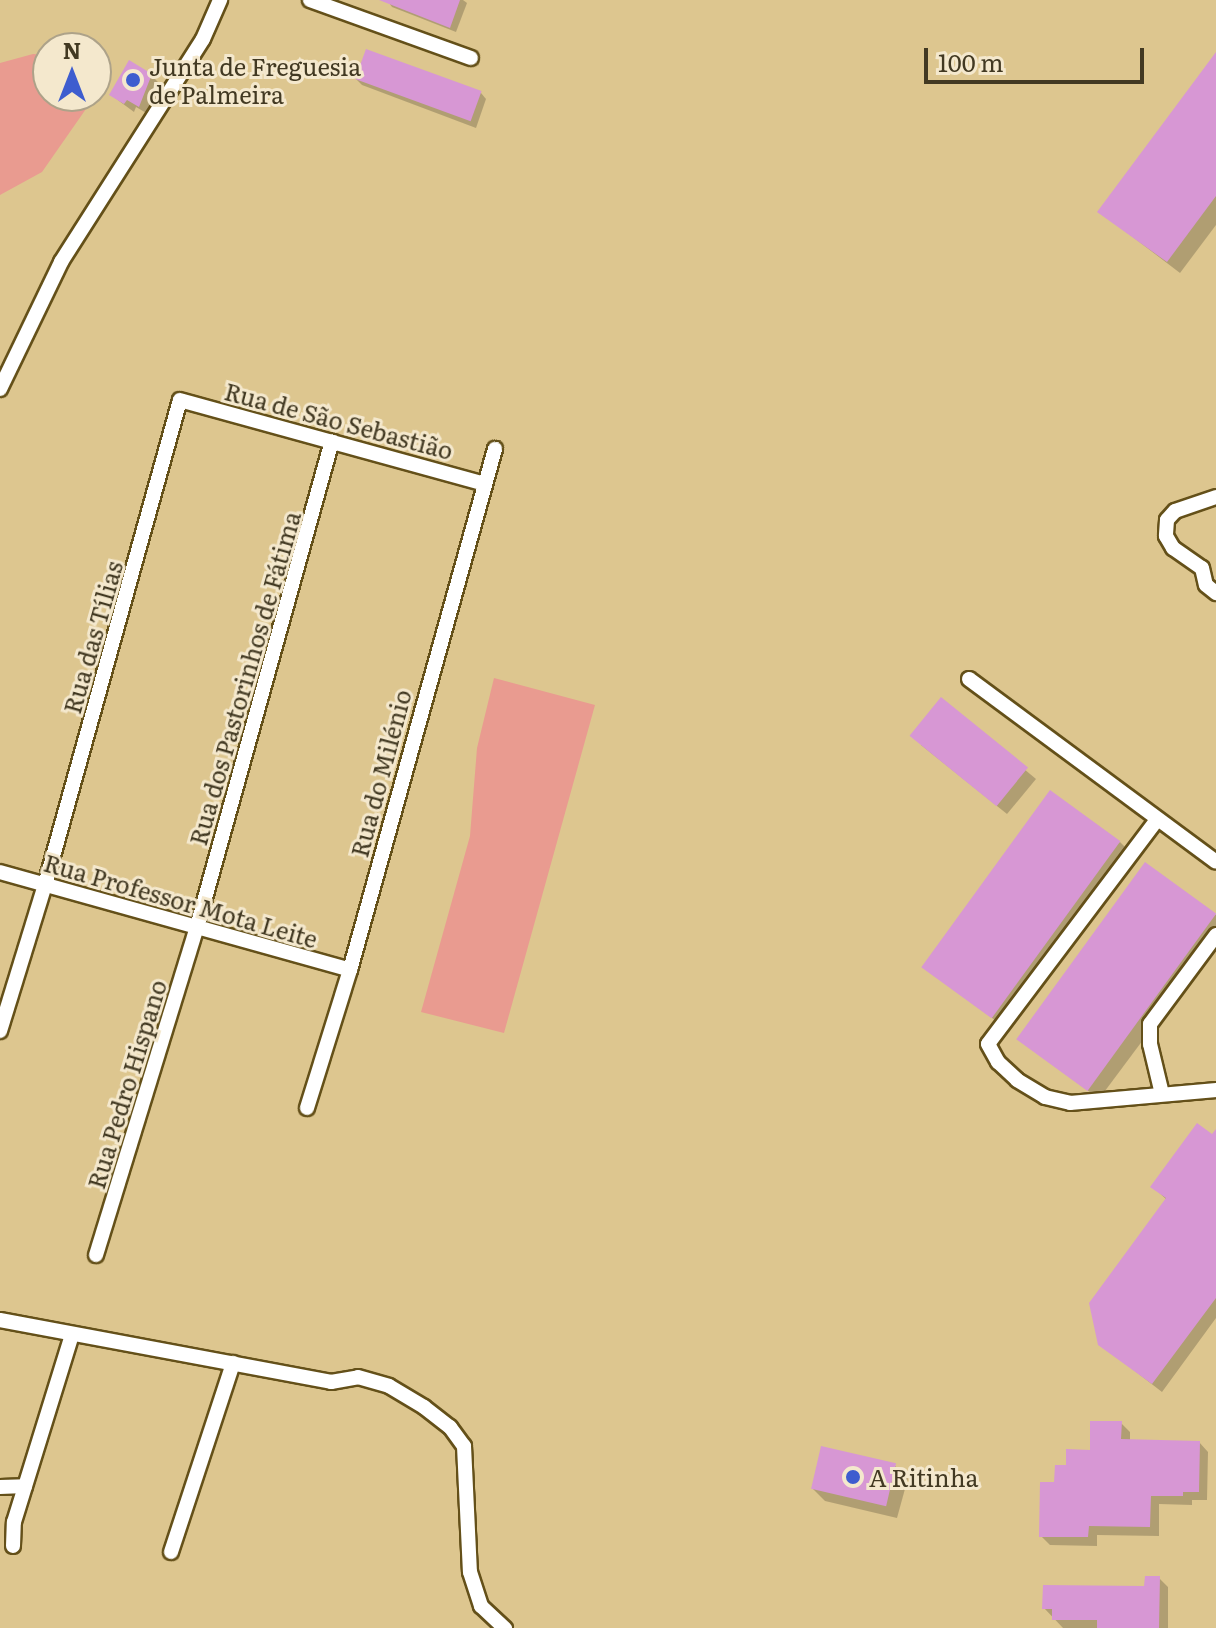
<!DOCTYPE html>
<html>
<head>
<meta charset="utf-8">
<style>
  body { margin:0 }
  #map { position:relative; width:1216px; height:1628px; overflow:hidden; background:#ddc68f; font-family:Literata,serif }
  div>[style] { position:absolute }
  .green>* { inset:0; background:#e99b90 }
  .shadow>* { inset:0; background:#0003 }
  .building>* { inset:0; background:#d797d4; transform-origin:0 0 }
  .roads { filter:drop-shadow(2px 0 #645019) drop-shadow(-2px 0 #645019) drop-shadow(0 2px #645019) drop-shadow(0 -2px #645019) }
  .minor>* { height:14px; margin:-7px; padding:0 7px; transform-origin:7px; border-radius:7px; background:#fff }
  .dots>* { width:22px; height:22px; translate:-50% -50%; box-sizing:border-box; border:4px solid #f4e8cd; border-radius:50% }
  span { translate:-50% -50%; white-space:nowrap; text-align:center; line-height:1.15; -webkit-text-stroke:6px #f4e8cd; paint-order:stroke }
  .poi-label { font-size:24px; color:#423922 }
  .left { translate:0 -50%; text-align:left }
  .street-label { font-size:24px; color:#423922 }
  .north { position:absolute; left:32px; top:32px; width:80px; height:80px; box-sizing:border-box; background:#f4e8cd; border:2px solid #ada289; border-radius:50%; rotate:0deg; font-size:22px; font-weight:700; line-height:32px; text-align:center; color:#423922 }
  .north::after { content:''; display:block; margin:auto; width:28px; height:36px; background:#3e5dcf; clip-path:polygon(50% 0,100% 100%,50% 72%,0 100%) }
  .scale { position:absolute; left:924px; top:48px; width:220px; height:36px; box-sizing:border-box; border:4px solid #423922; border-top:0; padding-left:10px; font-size:24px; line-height:28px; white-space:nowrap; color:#423922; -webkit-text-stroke:6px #f4e8cd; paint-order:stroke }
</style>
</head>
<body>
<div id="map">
  <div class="green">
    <div style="clip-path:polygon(33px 54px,48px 55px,48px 96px,95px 96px,42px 172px,0 195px,0 63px)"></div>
    <div style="clip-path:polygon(494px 678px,595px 705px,504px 1033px,421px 1012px,470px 836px,477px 748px)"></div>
  </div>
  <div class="shadow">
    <div style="clip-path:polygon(387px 0,463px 0,467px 3px,456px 32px,392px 7px)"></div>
    <div style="clip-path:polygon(1216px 55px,1216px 225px,1180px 273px,1100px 212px)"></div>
    <div style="clip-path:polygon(151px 75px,160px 84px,148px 114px,136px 107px,134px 112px,111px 95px)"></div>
    <div style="clip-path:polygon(356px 79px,481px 93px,486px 99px,476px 128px,362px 85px)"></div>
    <div style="clip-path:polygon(942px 700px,1036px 779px,1007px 814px,921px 745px)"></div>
    <div style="clip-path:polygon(1120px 842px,1129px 851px,1000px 1024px,923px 966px)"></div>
    <div style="clip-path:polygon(1146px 865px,1216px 915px,1216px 942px,1099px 1099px,1018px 1038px)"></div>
    <div style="clip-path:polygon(1216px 1132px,1216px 1318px,1162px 1392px,1100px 1344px,1167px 1200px,1153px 1187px)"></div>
    <div style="clip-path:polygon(1121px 1423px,1130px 1432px,1130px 1441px,1199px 1442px,1208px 1452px,1207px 1500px,1192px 1500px,1192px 1505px,1159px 1504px,1159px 1536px,1097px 1535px,1097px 1546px,1050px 1545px,1041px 1536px,1056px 1484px,1068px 1467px,1092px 1452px)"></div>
    <div style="clip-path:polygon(895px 1466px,908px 1478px,897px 1518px,825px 1501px,813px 1489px)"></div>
    <div style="clip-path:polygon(1159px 1578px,1168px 1587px,1168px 1628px,1063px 1628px,1044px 1608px,1146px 1588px)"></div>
  </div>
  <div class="building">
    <div style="clip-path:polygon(379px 0,460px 0,450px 28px)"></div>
    <div style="left:366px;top:49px;width:123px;height:32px;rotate:20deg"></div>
    <div style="clip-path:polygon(1216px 52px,1216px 196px,1167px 262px,1097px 212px)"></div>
    <div style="clip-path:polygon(129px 60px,152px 74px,139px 107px,127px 100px,124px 104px,109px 95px)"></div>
    <div style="left:941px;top:697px;width:112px;height:50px;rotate:39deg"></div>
    <div style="left:1050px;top:790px;width:87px;height:219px;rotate:36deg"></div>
    <div style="left:1145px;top:862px;width:88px;height:219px;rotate:36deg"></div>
    <div style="clip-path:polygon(1197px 1123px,1212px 1134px,1216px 1129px,1216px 1298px,1152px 1384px,1098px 1345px,1089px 1303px,1166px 1198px,1150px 1187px)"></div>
    <div style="clip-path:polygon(1090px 1421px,1122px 1421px,1121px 1439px,1200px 1441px,1199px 1492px,1183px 1492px,1183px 1496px,1151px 1496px,1150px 1527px,1089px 1526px,1088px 1537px,1039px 1537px,1040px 1482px,1054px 1482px,1055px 1465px,1066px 1465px,1066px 1449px,1090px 1450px)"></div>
    <div style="left:821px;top:1446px;width:77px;height:44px;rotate:13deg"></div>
    <div style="clip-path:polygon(1145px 1576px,1160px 1576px,1159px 1628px,1097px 1628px,1097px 1620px,1052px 1620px,1052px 1609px,1042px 1609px,1043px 1585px,1144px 1586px)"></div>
  </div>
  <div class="roads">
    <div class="minor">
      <div style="left:310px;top:0;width:171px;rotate:19.8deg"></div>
      <div style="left:0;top:389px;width:141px;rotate:-64.3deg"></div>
      <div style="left:61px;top:262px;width:264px;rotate:-57.5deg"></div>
      <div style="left:203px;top:39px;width:43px;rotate:-66.4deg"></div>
      <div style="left:1216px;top:497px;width:43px;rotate:161.1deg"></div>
      <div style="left:1175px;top:511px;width:12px;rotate:132deg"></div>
      <div style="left:1167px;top:520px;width:16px;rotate:94deg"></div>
      <div style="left:1166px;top:536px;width:14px;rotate:60deg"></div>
      <div style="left:1173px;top:548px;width:35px;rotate:35deg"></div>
      <div style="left:1202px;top:568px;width:17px;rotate:77deg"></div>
      <div style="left:1206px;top:585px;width:13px;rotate:39deg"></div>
      <div style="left:969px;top:679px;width:307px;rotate:36.5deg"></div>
      <div style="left:1156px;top:821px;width:279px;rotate:127deg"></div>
      <div style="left:988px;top:1044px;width:21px;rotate:61deg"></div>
      <div style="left:998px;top:1062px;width:26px;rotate:43deg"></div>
      <div style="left:1017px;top:1080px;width:33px;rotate:31deg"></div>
      <div style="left:1045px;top:1097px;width:26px;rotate:13deg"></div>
      <div style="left:1070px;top:1103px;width:147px;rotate:-5.1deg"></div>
      <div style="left:0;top:872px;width:363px;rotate:15.6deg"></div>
      <div style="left:0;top:1031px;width:153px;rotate:-72.9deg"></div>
      <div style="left:45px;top:885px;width:503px;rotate:-74.45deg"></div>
      <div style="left:180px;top:400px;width:316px;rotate:15.4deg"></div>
      <div style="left:1162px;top:1094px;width:51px;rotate:-103.5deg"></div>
      <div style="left:1150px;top:1044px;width:20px;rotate:-90deg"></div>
      <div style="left:1150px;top:1024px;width:111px;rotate:-53.4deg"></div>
      <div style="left:307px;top:1108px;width:145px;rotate:-72.7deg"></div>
      <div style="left:350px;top:970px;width:541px;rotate:-74.45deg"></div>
      <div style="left:96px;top:1255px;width:343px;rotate:-72.9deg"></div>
      <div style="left:197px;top:927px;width:504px;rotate:-74.48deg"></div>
      <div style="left:0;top:1320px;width:337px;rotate:10.6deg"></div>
      <div style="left:331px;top:1382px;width:27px;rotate:-10deg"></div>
      <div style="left:358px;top:1377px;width:32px;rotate:16deg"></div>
      <div style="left:389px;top:1386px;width:41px;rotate:31deg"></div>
      <div style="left:424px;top:1407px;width:33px;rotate:38deg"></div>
      <div style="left:450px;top:1427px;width:24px;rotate:54deg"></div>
      <div style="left:464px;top:1446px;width:126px;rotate:87.3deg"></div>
      <div style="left:470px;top:1572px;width:36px;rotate:72deg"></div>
      <div style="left:481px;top:1606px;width:33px;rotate:43deg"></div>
      <div style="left:0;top:1487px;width:25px;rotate:-2deg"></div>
      <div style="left:13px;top:1546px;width:24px;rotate:-88deg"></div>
      <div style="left:14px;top:1522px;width:196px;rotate:-72.8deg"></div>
      <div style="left:171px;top:1552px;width:199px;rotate:-71.8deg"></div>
    </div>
  </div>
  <div class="dots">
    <div style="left:133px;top:80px;background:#3e5dcf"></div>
    <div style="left:853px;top:1477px;background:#3e5dcf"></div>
  </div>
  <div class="poi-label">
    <span class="left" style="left:149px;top:80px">Junta de Freguesia<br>de Palmeira</span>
    <span class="left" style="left:869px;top:1477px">A Ritinha</span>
  </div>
  <div class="street-label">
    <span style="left:339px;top:420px;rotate:15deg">Rua de São Sebastião</span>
    <span style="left:92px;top:637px;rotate:-74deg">Rua das Tílias</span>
    <span style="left:244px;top:678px;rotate:-74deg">Rua dos Pastorinhos de Fátima</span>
    <span style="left:380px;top:773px;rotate:-75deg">Rua do Milénio</span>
    <span style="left:181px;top:900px;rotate:16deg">Rua Professor Mota Leite</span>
    <span style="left:126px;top:1084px;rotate:-73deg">Rua Pedro Hispano</span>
  </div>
  <div class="north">N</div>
  <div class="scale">100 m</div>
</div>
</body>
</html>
